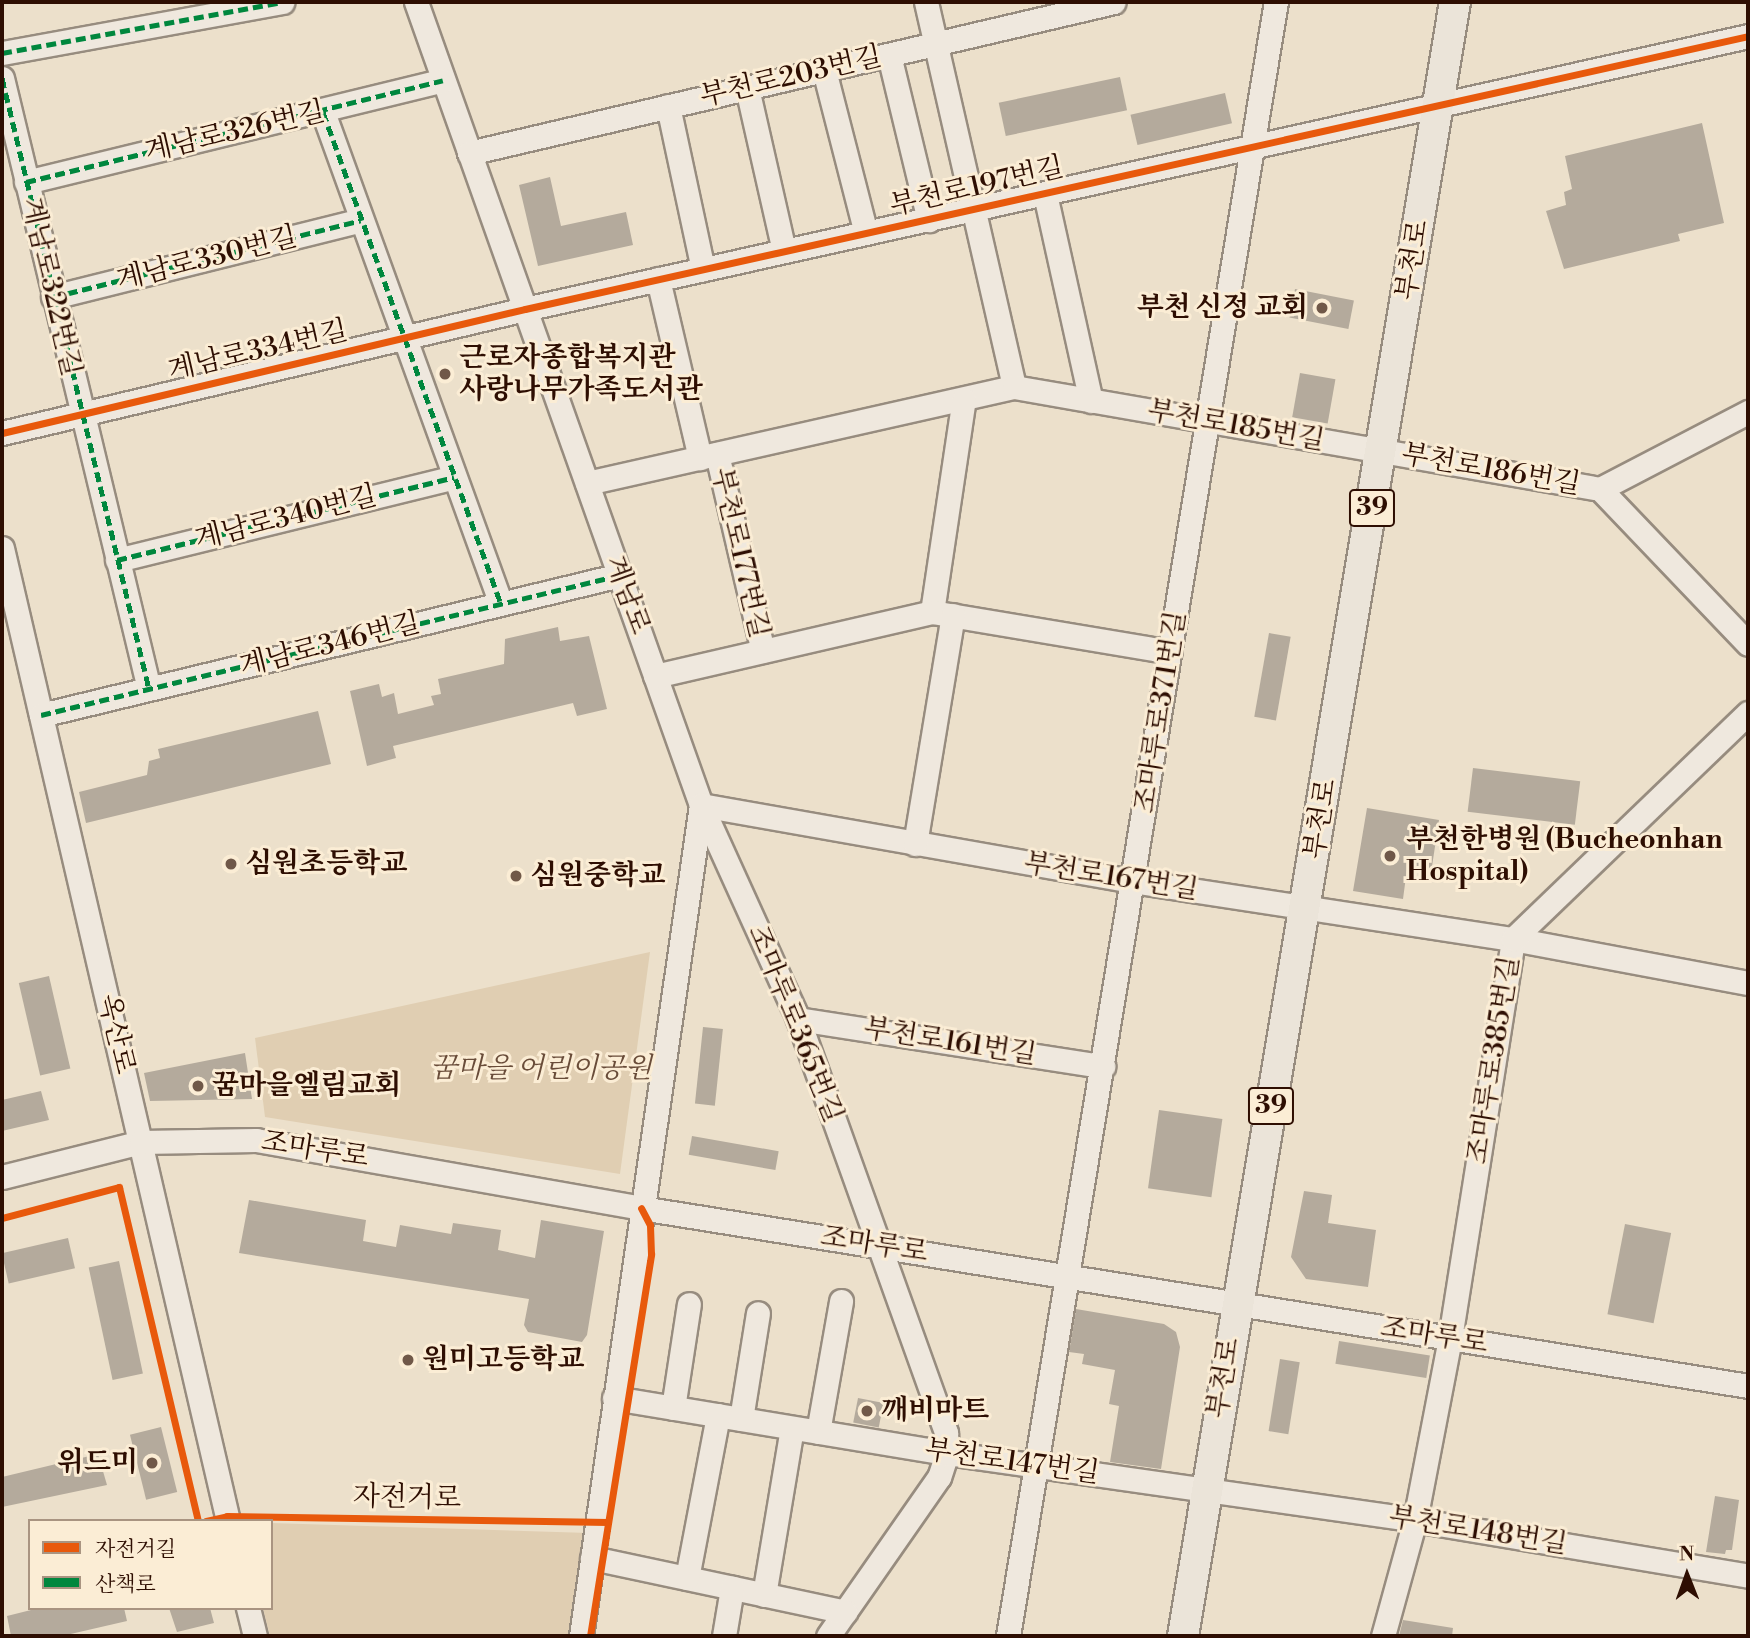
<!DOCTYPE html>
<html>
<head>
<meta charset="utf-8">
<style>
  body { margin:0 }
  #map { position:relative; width:1750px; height:1638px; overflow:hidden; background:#ece0cb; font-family:"Libre Bodoni","Noto Serif KR",serif }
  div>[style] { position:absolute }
  .green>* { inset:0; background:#e0ceb2 }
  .building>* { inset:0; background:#b4aa9c; transform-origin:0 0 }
  .roads { filter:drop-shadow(2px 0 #978c7f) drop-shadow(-2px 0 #978c7f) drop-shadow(0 2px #978c7f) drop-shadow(0 -2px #978c7f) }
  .minor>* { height:23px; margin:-11.5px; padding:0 11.5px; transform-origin:11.5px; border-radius:11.5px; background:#efe8de }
  .major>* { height:30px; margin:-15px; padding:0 15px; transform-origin:15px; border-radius:15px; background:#ebe4d9 }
  .quiet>* { height:5px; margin-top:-2.5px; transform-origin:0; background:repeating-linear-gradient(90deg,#00873e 0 10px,transparent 0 15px) }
  .cycleway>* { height:7px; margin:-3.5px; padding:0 3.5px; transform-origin:3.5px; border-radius:3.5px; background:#e8590c }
  .dots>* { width:19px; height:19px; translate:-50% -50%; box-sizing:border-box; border:4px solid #fbedd5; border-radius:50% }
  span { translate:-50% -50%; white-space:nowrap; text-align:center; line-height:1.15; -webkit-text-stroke:6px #fbedd5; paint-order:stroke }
  .shield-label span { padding:2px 5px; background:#fbedd5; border:2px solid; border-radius:5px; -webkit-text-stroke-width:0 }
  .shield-label { font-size:26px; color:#2e0e02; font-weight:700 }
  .street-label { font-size:28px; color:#2e0e02 }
  .poi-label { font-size:28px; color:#2e0e02; font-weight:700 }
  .right { translate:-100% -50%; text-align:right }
  .left { translate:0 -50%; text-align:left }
  .park-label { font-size:28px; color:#694c39; font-style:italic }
  .frame { position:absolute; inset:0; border:4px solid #2e0e02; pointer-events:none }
  .legend { position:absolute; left:28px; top:1519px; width:245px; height:91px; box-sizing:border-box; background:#fbedd5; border:2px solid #a99481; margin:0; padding:9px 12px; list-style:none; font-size:21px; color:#2e0e02 }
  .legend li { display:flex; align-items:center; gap:14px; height:35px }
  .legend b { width:35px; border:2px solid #a99481 }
  .north { position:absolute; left:1652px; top:1540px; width:70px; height:70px; -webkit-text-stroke:5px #fbedd5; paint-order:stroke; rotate:359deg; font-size:19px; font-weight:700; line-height:28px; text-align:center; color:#2e0e02 }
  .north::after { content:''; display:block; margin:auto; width:24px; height:32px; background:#2e0e02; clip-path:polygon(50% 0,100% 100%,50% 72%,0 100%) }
</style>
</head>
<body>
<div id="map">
  <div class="green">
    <div style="clip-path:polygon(650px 952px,620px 1174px,265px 1117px,255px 1038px)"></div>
    <div style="clip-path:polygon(271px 1523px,589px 1533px,574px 1636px,270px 1636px,263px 1608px,271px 1608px)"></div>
  </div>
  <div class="building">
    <div style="left:1120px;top:77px;width:34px;height:124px;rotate:78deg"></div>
    <div style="left:1225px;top:93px;width:31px;height:97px;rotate:77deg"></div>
    <div style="clip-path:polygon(1702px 123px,1724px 223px,1678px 234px,1680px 241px,1564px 269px,1546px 211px,1566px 205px,1564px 192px,1572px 189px,1565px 156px)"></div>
    <div style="clip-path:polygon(550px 177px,561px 226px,626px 212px,633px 245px,538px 266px,519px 185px)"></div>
    <div style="left:1295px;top:289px;width:60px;height:29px;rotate:11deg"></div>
    <div style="left:1300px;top:373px;width:36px;height:45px;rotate:10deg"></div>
    <div style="clip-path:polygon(558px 627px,560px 641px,589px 636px,607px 709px,577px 716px,573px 703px,393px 746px,396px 758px,367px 766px,350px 691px,379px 684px,382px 697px,394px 693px,398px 714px,434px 705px,431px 696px,441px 694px,438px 679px,504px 664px,505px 639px)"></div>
    <div style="left:1269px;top:633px;width:22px;height:85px;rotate:10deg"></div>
    <div style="clip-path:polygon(318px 711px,331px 764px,86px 823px,79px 792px,147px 775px,149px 761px,160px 758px,158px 749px)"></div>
    <div style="left:1473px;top:768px;width:108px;height:44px;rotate:7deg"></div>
    <div style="clip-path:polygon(1367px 808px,1439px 820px,1431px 873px,1407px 869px,1403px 899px,1353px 891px)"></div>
    <div style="left:49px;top:976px;width:95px;height:31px;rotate:77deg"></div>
    <div style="left:703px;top:1027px;width:20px;height:77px;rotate:6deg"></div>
    <div style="clip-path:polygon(245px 1053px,252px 1099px,150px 1101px,144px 1073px)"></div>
    <div style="clip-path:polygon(41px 1091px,49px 1120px,2px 1131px,2px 1100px)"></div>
    <div style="left:1159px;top:1110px;width:64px;height:79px;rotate:8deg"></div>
    <div style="left:692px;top:1136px;width:88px;height:19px;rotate:10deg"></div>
    <div style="clip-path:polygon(1304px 1191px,1332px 1195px,1328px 1223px,1376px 1230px,1368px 1287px,1306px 1279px,1291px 1257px)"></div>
    <div style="clip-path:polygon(249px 1200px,366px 1220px,363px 1241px,396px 1247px,400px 1225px,451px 1234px,453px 1223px,501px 1230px,498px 1250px,535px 1258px,541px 1220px,604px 1231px,587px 1335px,582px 1342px,528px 1332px,524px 1325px,529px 1299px,239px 1253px)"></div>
    <div style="left:1625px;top:1224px;width:47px;height:92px;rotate:11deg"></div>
    <div style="left:68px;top:1238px;width:31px;height:68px;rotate:77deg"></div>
    <div style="left:119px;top:1261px;width:115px;height:31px;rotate:78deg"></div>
    <div style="clip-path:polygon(1076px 1309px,1164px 1324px,1176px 1332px,1180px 1347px,1161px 1469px,1110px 1462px,1119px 1406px,1109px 1404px,1115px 1370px,1082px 1364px,1084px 1354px,1069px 1352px)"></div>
    <div style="left:1339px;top:1341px;width:92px;height:23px;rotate:9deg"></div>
    <div style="left:1280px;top:1359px;width:20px;height:73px;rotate:9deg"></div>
    <div style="left:858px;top:1398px;width:26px;height:25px;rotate:11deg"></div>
    <div style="left:161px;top:1427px;width:67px;height:32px;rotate:76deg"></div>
    <div style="clip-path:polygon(98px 1454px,107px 1485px,2px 1507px,2px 1477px)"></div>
    <div style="clip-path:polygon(1715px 1496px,1739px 1500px,1732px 1550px,1726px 1550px,1725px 1554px,1706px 1552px)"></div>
    <div style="clip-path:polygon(39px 1608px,124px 1608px,127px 1621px,62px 1636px,11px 1636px,7px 1616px)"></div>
    <div style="clip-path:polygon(169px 1608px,210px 1608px,214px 1623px,177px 1632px)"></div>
    <div style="clip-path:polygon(1403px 1620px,1453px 1628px,1452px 1636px,1399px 1636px)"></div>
  </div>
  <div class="roads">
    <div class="minor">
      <div style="left:416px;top:2px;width:852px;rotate:70.46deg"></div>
      <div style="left:701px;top:805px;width:235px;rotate:65.6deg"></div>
      <div style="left:798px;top:1019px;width:440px;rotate:70.3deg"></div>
      <div style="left:946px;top:1433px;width:20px;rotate:87deg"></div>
      <div style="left:947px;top:1453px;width:25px;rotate:108deg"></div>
      <div style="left:939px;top:1477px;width:194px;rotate:124.9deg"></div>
      <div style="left:926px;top:2px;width:395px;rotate:77.1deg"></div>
      <div style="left:2px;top:53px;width:285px;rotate:-10.3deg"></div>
      <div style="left:889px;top:55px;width:170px;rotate:76.4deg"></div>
      <div style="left:824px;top:70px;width:168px;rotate:75.6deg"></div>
      <div style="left:2px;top:78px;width:628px;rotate:76.47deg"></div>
      <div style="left:747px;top:88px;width:167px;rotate:77.2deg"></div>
      <div style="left:668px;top:106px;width:167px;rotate:77.9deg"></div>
      <div style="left:323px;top:112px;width:523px;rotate:70.11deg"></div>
      <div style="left:469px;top:153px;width:662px;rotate:-13.18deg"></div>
      <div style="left:26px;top:182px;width:429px;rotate:-13.7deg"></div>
      <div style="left:1045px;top:194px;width:212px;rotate:77.5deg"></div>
      <div style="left:658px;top:279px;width:184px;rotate:76.8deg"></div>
      <div style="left:53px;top:297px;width:317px;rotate:-14deg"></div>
      <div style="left:2px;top:433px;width:537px;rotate:-13.34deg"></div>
      <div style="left:525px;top:309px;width:1253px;rotate:-12.58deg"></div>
      <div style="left:717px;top:454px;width:202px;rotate:76.9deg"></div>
      <div style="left:587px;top:483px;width:438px;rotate:-12.7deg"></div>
      <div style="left:1014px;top:387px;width:595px;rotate:9.87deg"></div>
      <div style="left:1600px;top:489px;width:214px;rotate:46.3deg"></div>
      <div style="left:1600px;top:489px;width:167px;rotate:-27.5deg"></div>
      <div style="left:2px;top:548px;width:999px;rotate:76.92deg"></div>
      <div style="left:117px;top:560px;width:347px;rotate:-13.8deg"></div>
      <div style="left:932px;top:612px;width:215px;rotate:-81.5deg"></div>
      <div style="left:655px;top:676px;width:284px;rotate:-13deg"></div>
      <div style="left:932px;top:612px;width:241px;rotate:9.5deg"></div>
      <div style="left:41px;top:715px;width:596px;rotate:-13.59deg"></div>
      <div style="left:701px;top:805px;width:439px;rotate:10deg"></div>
      <div style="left:1133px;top:881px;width:384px;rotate:8.7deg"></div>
      <div style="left:1513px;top:939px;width:239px;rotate:10.6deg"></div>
      <div style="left:915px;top:844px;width:232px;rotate:-80.6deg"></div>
      <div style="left:798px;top:1019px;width:309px;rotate:8.8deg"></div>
      <div style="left:2px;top:1177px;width:143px;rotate:-14.1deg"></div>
      <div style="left:141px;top:1142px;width:115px;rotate:-1deg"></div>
      <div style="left:256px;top:1140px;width:391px;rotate:10deg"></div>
      <div style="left:641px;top:1208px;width:1121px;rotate:9.13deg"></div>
      <div style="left:614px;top:1398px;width:338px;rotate:9.4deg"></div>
      <div style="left:947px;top:1453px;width:473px;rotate:8.1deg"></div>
      <div style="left:1415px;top:1520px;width:338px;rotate:9.5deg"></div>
      <div style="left:673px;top:1408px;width:105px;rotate:-81.3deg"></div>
      <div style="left:741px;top:1419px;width:107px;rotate:-80.9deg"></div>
      <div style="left:818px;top:1432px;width:133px;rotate:-80deg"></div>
      <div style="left:592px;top:1558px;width:259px;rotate:12deg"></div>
      <div style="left:687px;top:1578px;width:166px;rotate:-79.2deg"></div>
      <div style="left:764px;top:1595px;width:169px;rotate:-80.5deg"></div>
      <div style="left:248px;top:1608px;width:29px;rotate:76deg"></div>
      <div style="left:581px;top:1636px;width:840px;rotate:-81.78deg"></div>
      <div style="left:724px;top:1636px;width:49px;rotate:-80.5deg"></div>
      <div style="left:1008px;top:1636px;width:1656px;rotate:-80.69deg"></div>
      <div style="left:1383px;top:1636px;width:120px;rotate:-74.6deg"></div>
      <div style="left:1415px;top:1520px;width:185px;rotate:-79.1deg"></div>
      <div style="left:1450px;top:1338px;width:404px;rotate:-81deg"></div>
      <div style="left:1513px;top:939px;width:326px;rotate:-43.9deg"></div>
    </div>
    <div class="major">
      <div style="left:1183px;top:1636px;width:1656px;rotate:-80.55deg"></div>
    </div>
  </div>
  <div class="quiet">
    <div style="left:2px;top:53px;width:285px;rotate:-10.3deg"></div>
    <div style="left:2px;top:78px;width:628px;rotate:76.47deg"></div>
    <div style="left:323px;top:112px;width:523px;rotate:70.11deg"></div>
    <div style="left:26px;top:182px;width:429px;rotate:-13.7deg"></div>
    <div style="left:53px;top:297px;width:317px;rotate:-14deg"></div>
    <div style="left:117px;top:560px;width:347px;rotate:-13.8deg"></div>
    <div style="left:41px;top:715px;width:596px;rotate:-13.59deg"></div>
  </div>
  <div class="cycleway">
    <div style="left:2px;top:433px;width:537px;rotate:-13.34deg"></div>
    <div style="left:525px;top:309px;width:1253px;rotate:-12.58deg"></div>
    <div style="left:2px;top:1218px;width:121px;rotate:-14.8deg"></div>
    <div style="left:119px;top:1187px;width:343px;rotate:76.7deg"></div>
    <div style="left:206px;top:1521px;width:22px;rotate:-13deg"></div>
    <div style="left:227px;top:1516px;width:381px;rotate:0.9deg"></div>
    <div style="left:590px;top:1636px;width:387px;rotate:-80.9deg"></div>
    <div style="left:651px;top:1254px;width:29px;rotate:-92deg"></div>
    <div style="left:650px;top:1225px;width:19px;rotate:-118deg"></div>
  </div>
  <div class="dots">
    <div style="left:1322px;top:308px;background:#705848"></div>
    <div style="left:445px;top:374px;background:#705848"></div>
    <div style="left:1390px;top:856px;background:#705848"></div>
    <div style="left:231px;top:864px;background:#705848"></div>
    <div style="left:516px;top:876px;background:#705848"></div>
    <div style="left:198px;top:1086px;background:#705848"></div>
    <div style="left:408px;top:1360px;background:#705848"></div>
    <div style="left:867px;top:1411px;background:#705848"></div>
    <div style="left:152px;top:1463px;background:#705848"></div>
  </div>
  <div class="shield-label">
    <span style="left:1372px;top:508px">39</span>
    <span style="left:1271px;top:1106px">39</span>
  </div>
  <div class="street-label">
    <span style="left:791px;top:77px;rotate:-13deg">부천로203번길</span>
    <span style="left:235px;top:132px;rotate:-13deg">계남로326번길</span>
    <span style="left:977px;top:187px;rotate:-13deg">부천로197번길</span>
    <span style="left:207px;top:259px;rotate:-14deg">계남로330번길</span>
    <span style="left:1413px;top:260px;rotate:-81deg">부천로</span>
    <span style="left:51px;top:287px;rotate:77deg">계남로322번길</span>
    <span style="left:258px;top:351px;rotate:-13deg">계남로334번길</span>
    <span style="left:1236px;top:426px;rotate:10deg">부천로185번길</span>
    <span style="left:1491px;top:470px;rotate:10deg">부천로186번길</span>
    <span style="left:286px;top:518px;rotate:-14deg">계남로340번길</span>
    <span style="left:740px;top:553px;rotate:77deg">부천로177번길</span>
    <span style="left:627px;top:595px;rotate:70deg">계남로</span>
    <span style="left:330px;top:645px;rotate:-14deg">계남로346번길</span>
    <span style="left:1161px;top:712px;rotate:-81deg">조마루로371번길</span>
    <span style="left:1321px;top:819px;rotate:-81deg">부천로</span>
    <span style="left:1111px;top:877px;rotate:9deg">부천로167번길</span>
    <span style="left:795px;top:1024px;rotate:68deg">조마루로365번길</span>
    <span style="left:116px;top:1034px;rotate:77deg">옥산로</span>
    <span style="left:950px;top:1042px;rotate:9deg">부천로161번길</span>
    <span style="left:1494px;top:1060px;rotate:-81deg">조마루로385번길</span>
    <span style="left:315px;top:1150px;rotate:9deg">조마루로</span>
    <span style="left:874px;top:1245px;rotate:9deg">조마루로</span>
    <span style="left:1434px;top:1336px;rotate:9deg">조마루로</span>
    <span style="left:1224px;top:1378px;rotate:-81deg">부천로</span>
    <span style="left:1012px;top:1462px;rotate:8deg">부천로147번길</span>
    <span style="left:407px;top:1498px;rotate:1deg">자전거로</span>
    <span style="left:1478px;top:1531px;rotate:9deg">부천로148번길</span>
  </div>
  <div class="poi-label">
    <span class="right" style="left:1308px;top:308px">부천 신정 교회</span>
    <span class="left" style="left:459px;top:374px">근로자종합복지관<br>사랑나무가족도서관</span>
    <span class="left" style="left:1406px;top:856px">부천한병원 (Bucheonhan<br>Hospital)</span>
    <span class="left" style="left:245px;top:864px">심원초등학교</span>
    <span class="left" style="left:530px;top:876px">심원중학교</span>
    <span class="left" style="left:212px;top:1086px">꿈마을엘림교회</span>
    <span class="left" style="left:422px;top:1360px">원미고등학교</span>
    <span class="left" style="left:881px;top:1411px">깨비마트</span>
    <span class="right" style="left:138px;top:1463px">위드미</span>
  </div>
  <div class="park-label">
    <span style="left:541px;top:1069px">꿈마을 어린이공원</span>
  </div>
  <div class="frame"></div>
  <ul class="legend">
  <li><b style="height:9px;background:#e8590c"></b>자전거길</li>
  <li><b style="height:9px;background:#00873e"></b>산책로</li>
  </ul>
  <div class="north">N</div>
</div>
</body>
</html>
